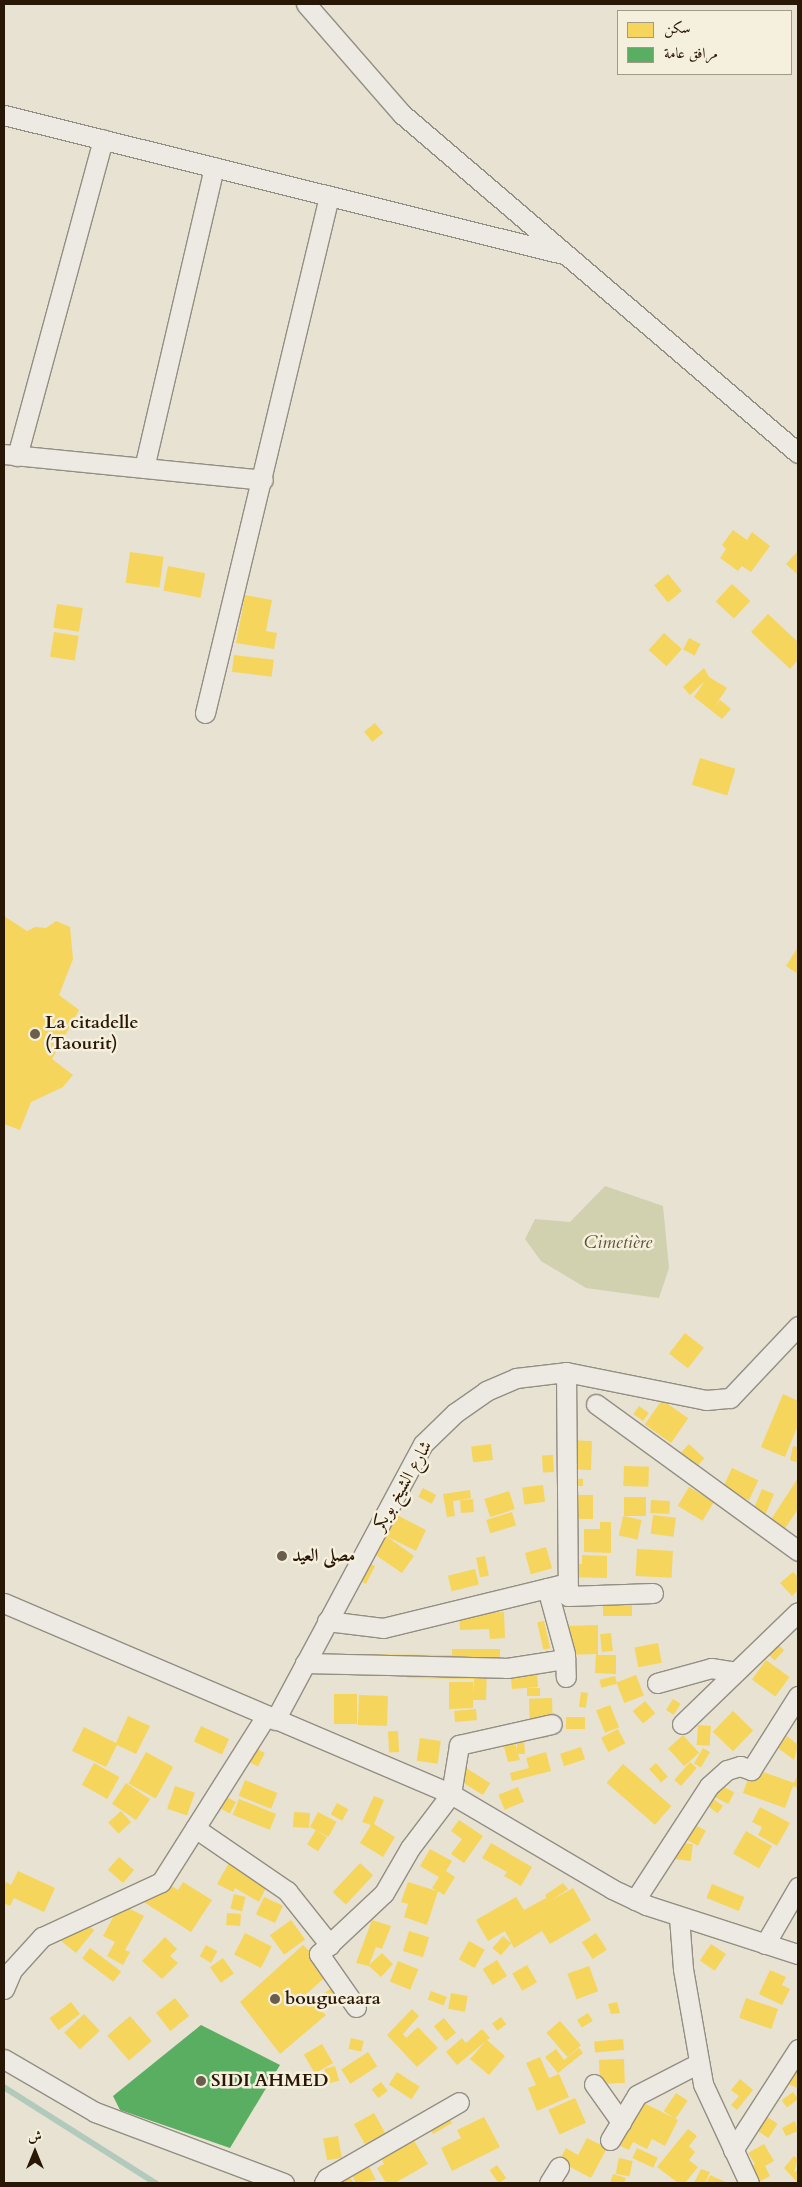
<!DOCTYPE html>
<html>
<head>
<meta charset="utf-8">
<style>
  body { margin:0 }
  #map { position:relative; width:802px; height:2187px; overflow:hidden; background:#e7e2d2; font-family:Cardo,Amiri,serif }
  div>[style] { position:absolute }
  .green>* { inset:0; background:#d1d1af }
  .homes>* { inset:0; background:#f6d55c; transform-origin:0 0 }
  .public>* { inset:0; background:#5aae61 }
  .stream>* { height:5.5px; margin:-2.75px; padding:0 2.75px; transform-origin:2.75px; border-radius:2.75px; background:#b1cabc }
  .roads { filter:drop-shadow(1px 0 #938e83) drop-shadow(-1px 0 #938e83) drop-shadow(0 1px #938e83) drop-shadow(0 -1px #938e83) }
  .minor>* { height:19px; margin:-9.5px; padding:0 9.5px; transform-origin:9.5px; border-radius:9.5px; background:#eceae2 }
  .dots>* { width:14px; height:14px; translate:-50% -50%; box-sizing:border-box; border:2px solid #f5efdd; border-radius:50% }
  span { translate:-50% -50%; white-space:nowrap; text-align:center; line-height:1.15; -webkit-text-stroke:5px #f5efdd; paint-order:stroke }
  .poi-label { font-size:18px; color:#291705; font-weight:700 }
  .left { translate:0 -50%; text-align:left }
  .park-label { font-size:18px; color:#5e5337; font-style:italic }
  .street-label { font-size:18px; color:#291705 }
  .frame { position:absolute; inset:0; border:5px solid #291705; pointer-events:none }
  .legend { position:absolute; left:617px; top:10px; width:175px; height:65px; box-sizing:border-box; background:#f5efdd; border:1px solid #a39987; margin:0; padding:6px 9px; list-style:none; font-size:15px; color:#291705 }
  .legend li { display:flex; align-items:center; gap:10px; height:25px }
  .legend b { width:25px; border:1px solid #a39987 }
  .north { position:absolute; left:10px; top:2127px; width:50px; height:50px; -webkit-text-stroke:4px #f5efdd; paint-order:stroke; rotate:0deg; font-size:14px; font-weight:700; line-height:20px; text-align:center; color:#291705 }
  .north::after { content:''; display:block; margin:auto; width:18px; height:22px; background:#291705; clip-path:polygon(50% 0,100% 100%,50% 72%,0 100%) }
</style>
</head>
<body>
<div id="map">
  <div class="green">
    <div style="clip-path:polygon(605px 1186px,663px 1206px,669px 1268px,659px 1298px,586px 1288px,541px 1261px,525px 1239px,535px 1219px,570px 1222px)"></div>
  </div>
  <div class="homes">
    <div style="clip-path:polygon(733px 530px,747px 540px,752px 532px,770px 546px,751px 572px,742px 566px,738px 571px,720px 558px,726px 549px,722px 545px)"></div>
    <div style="clip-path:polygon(798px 551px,798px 575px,786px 564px)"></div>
    <div style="left:130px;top:552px;width:34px;height:31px;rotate:8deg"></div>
    <div style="left:168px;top:566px;width:38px;height:25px;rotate:11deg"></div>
    <div style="left:668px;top:574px;width:22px;height:18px;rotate:51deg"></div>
    <div style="left:732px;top:584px;width:25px;height:24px;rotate:43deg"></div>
    <div style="clip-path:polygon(245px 595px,272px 600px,266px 631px,277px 633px,274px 649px,236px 643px)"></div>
    <div style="left:57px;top:604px;width:26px;height:24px;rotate:9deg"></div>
    <div style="clip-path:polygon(768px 614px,798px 642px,798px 660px,790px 669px,751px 632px)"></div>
    <div style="left:54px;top:632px;width:25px;height:25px;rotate:9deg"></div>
    <div style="left:664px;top:633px;width:24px;height:23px;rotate:42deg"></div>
    <div style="left:689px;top:638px;width:13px;height:13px;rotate:27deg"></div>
    <div style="left:234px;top:655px;width:40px;height:17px;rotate:7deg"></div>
    <div style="clip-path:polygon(704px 668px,709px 677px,727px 688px,715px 706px,720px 700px,731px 709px,722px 719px,694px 697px,705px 681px,690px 695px,683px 687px)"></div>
    <div style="left:375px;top:723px;width:13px;height:14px;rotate:51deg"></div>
    <div style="left:700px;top:758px;width:37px;height:28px;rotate:17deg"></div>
    <div style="clip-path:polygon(4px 916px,27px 931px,35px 927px,46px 928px,56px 921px,70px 927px,73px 959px,59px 995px,79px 1010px,52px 1059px,73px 1075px,63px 1087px,31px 1102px,20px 1130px,4px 1124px)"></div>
    <div style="clip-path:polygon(798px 947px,798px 974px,786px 966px)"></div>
    <div style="left:685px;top:1333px;width:24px;height:26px;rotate:38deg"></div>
    <div style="clip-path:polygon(783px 1394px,798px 1401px,798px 1425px,785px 1457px,761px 1447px)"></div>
    <div style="left:662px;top:1400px;width:32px;height:30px;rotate:35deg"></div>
    <div style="left:639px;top:1406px;width:12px;height:10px;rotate:35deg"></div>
    <div style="left:565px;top:1440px;width:27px;height:29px;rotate:2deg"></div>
    <div style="left:491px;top:1444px;width:16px;height:20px;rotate:83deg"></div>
    <div style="left:689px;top:1444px;width:21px;height:13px;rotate:43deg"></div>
    <div style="clip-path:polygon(793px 1446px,798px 1447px,798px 1463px,790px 1460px)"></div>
    <div style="left:553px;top:1455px;width:17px;height:11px;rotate:87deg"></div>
    <div style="left:624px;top:1466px;width:25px;height:20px;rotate:2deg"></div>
    <div style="left:732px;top:1468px;width:29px;height:22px;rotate:25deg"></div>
    <div style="clip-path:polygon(571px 1478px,583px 1479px,583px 1486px,570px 1486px)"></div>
    <div style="clip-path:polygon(798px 1478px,798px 1509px,782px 1533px,768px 1524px)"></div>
    <div style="left:543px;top:1485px;width:17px;height:21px;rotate:83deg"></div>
    <div style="left:689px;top:1487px;width:29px;height:22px;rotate:31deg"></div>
    <div style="left:423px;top:1488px;width:15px;height:10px;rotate:28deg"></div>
    <div style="left:762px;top:1489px;width:13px;height:27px;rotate:23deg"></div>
    <div style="clip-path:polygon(470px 1490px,471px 1498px,453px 1501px,455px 1516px,447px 1517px,443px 1494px)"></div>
    <div style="left:509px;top:1491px;width:19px;height:26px;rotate:72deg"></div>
    <div style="left:578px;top:1495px;width:15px;height:24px"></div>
    <div style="left:624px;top:1497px;width:22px;height:19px"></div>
    <div style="left:473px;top:1499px;width:13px;height:13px;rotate:86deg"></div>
    <div style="left:651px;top:1500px;width:19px;height:13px;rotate:3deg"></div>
    <div style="clip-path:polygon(391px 1512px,426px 1530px,416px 1551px,386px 1536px,414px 1556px,402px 1573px,371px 1552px)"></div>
    <div style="left:512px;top:1512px;width:14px;height:27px;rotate:73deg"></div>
    <div style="left:653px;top:1515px;width:23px;height:19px;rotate:7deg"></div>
    <div style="left:623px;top:1516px;width:19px;height:20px;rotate:12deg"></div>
    <div style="clip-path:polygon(600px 1522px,611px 1522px,611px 1553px,584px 1552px,584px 1529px,600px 1529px)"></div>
    <div style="left:546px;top:1547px;width:22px;height:22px;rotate:74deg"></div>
    <div style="left:637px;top:1549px;width:36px;height:27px;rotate:3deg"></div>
    <div style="clip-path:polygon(582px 1555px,607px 1556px,607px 1578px,569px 1577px,569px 1564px,582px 1564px)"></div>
    <div style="left:485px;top:1556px;width:20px;height:9px;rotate:79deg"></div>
    <div style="left:367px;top:1562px;width:9px;height:20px;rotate:27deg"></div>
    <div style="left:475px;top:1569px;width:16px;height:28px;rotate:76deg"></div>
    <div style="clip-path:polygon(793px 1572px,798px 1577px,798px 1590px,792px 1596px,780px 1583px)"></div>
    <div style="left:632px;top:1593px;width:23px;height:29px;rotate:90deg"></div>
    <div style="clip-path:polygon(504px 1612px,505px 1638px,490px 1639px,489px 1629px,460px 1630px,459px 1614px)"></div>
    <div style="left:544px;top:1621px;width:28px;height:7px;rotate:77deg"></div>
    <div style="clip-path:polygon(598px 1625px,598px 1655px,616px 1655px,616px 1674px,595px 1673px,596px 1654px,566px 1655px,566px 1626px)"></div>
    <div style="left:611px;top:1633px;width:18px;height:11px;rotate:84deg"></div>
    <div style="left:771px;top:1638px;width:18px;height:14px;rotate:43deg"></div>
    <div style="left:658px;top:1643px;width:20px;height:24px;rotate:79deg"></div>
    <div style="clip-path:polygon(452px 1649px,500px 1649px,500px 1658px,348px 1666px,348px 1654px,452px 1655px)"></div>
    <div style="left:766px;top:1660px;width:29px;height:24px;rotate:36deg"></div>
    <div style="clip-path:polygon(548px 1666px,548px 1673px,537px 1673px,538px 1687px,512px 1689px,510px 1668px)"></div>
    <div style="clip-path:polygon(407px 1670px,487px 1670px,486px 1700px,473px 1700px,473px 1708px,449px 1709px,449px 1682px,473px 1682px,473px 1695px,474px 1679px,407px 1678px)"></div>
    <div style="left:636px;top:1675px;width:22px;height:21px;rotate:69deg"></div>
    <div style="left:615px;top:1676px;width:8px;height:16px;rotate:76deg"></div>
    <div style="left:540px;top:1688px;width:8px;height:13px;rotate:90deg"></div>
    <div style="left:581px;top:1692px;width:7px;height:15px;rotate:8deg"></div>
    <div style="left:334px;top:1694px;width:23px;height:30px"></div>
    <div style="left:359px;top:1695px;width:29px;height:30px;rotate:2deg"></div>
    <div style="left:552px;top:1698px;width:26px;height:23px;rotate:88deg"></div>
    <div style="left:673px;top:1699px;width:9px;height:13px;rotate:32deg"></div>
    <div style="left:645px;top:1701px;width:16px;height:16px;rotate:50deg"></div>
    <div style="left:610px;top:1705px;width:24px;height:15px;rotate:68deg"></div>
    <div style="left:476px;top:1709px;width:11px;height:22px;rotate:85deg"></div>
    <div style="left:733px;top:1711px;width:28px;height:29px;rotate:44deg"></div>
    <div style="clip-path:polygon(128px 1716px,150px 1726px,136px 1754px,117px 1745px,106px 1767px,72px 1751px,84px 1727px,116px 1743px)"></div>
    <div style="left:566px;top:1717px;width:19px;height:12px"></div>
    <div style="left:698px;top:1725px;width:13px;height:20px;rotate:4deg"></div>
    <div style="left:201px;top:1726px;width:31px;height:17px;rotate:25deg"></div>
    <div style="left:618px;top:1729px;width:16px;height:19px;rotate:63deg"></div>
    <div style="clip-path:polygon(547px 1730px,548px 1738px,524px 1739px,525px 1754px,518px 1754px,520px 1760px,508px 1762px,501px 1735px,513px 1732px,517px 1750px,517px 1731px)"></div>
    <div style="left:398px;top:1731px;width:21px;height:10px;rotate:87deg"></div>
    <div style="left:683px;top:1735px;width:24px;height:20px;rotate:48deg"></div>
    <div style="clip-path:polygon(787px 1736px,798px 1745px,794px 1760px,778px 1748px)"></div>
    <div style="left:420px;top:1738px;width:21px;height:23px;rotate:8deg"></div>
    <div style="left:247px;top:1744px;width:20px;height:15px;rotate:27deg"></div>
    <div style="left:581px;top:1747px;width:13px;height:22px;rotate:72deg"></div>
    <div style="left:703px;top:1748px;width:8px;height:18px;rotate:30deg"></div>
    <div style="left:146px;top:1752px;width:31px;height:36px;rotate:29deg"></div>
    <div style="clip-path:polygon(546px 1752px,551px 1771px,512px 1781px,510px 1773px,529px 1768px,526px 1758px)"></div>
    <div style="left:690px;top:1762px;width:9px;height:24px;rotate:41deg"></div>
    <div style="left:94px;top:1763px;width:29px;height:25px;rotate:29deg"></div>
    <div style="left:458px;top:1763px;width:38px;height:14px;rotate:32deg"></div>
    <div style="left:656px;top:1763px;width:18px;height:9px;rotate:49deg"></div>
    <div style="left:623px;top:1764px;width:64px;height:25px;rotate:41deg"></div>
    <div style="clip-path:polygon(752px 1768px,794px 1783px,798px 1774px,798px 1788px,793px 1786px,785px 1808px,743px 1793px)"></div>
    <div style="left:245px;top:1780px;width:35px;height:17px;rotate:22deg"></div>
    <div style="left:712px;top:1781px;width:25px;height:13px;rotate:27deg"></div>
    <div style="left:126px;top:1783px;width:29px;height:25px;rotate:34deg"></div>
    <div style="left:175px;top:1786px;width:21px;height:24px;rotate:19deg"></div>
    <div style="left:518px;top:1787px;width:16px;height:21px;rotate:68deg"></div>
    <div style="left:703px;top:1791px;width:25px;height:9px;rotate:37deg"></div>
    <div style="left:221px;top:1794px;width:17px;height:13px;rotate:28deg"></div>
    <div style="clip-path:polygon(374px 1796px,384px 1800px,374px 1824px,395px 1837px,383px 1857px,360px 1843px,371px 1825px,362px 1822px)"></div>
    <div style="left:239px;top:1799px;width:40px;height:17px;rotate:22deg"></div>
    <div style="left:337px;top:1803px;width:13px;height:13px;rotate:29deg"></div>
    <div style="clip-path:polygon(760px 1807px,790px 1823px,777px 1846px,758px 1835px,762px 1827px,752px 1822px)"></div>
    <div style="left:121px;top:1811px;width:15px;height:17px;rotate:48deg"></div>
    <div style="left:294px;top:1812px;width:16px;height:15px;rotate:4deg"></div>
    <div style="left:318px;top:1812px;width:21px;height:17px;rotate:28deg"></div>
    <div style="left:682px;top:1818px;width:27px;height:17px;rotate:28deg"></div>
    <div style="clip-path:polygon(459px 1820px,483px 1836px,464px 1863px,451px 1854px,462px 1839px,451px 1831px)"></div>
    <div style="left:316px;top:1830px;width:13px;height:17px;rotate:32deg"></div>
    <div style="left:746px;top:1831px;width:30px;height:26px;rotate:30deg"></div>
    <div style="left:667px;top:1841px;width:26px;height:17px;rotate:7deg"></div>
    <div style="clip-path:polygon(491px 1843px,532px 1867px,521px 1886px,504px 1876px,507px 1872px,482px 1858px)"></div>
    <div style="clip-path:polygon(430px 1849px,452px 1861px,446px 1871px,455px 1877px,444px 1895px,438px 1891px,427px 1925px,404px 1917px,408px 1904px,401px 1902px,408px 1882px,437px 1891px,432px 1888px,439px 1877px,420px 1866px)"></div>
    <div style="left:119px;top:1857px;width:20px;height:17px;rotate:41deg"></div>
    <div style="clip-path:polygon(229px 1863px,268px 1884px,259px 1902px,235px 1888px,233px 1892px,217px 1884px)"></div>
    <div style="left:360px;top:1863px;width:18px;height:40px;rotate:43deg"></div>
    <div style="clip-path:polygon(18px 1871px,55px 1888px,44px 1912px,14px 1898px,10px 1906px,4px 1903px,4px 1881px,11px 1885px)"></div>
    <div style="clip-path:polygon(158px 1877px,178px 1890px,183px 1882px,212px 1900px,191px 1932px,142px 1901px)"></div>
    <div style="clip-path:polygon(563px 1883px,568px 1889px,552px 1900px,573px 1888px,591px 1920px,550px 1944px,542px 1931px,514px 1948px,505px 1931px,488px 1941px,476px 1920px,516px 1897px,524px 1910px,546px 1898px,548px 1902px,545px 1895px)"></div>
    <div style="left:712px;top:1884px;width:35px;height:15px;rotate:22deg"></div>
    <div style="left:234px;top:1894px;width:12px;height:15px;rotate:14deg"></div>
    <div style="left:264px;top:1897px;width:21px;height:19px;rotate:25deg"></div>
    <div style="clip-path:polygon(120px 1904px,144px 1916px,125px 1950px,130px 1952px,123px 1965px,107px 1956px,115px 1942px,103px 1936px)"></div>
    <div style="left:227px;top:1913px;width:14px;height:12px;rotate:4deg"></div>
    <div style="left:74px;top:1914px;width:26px;height:29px;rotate:39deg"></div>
    <div style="left:291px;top:1920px;width:24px;height:26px;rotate:54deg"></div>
    <div style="clip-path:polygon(372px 1920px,391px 1926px,382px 1949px,376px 1947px,369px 1965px,382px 1953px,393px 1964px,381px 1977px,369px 1966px,356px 1963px)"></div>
    <div style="left:409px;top:1931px;width:21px;height:21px;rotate:17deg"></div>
    <div style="left:245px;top:1933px;width:30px;height:24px;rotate:27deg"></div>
    <div style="left:596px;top:1933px;width:20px;height:17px;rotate:57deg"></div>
    <div style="left:503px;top:1936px;width:11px;height:16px;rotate:41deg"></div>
    <div style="clip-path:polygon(165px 1937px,177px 1949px,170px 1956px,178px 1963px,162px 1979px,142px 1961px)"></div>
    <div style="left:469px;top:1941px;width:18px;height:21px;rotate:29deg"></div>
    <div style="left:711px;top:1944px;width:18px;height:20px;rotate:34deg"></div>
    <div style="left:206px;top:1945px;width:13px;height:13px;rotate:29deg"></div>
    <div style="clip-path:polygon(303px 1945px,331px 1972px,303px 1997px,326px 2015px,280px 2054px,240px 2002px)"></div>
    <div style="left:90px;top:1948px;width:39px;height:13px;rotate:37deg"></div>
    <div style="left:223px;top:1958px;width:19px;height:16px;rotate:55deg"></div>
    <div style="left:497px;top:1960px;width:19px;height:17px;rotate:58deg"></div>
    <div style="left:398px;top:1961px;width:22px;height:22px;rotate:22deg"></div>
    <div style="left:527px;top:1965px;width:20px;height:17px;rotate:60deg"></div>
    <div style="left:589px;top:1966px;width:27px;height:23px;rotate:70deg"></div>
    <div style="clip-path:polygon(770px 1970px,786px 1977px,782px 1985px,790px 1989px,782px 2005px,759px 1994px)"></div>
    <div style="left:333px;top:1987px;width:12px;height:11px;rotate:55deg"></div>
    <div style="left:431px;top:1991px;width:17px;height:9px;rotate:21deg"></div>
    <div style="left:451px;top:1993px;width:17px;height:16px;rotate:10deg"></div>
    <div style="left:175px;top:1998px;width:23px;height:24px;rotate:52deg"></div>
    <div style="left:746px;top:1998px;width:34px;height:21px;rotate:19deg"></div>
    <div style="left:71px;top:2002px;width:15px;height:27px;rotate:53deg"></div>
    <div style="clip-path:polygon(617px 2002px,620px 2013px,611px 2014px,608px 2004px)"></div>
    <div style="clip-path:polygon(412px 2009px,419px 2016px,403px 2034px,406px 2038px,418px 2027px,438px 2048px,417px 2067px,387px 2035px)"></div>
    <div style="left:588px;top:2013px;width:9px;height:13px;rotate:58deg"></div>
    <div style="left:84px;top:2014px;width:23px;height:27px;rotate:47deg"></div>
    <div style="left:130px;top:2016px;width:33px;height:30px;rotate:49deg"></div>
    <div style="left:501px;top:2017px;width:9px;height:11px;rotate:54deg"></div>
    <div style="left:444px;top:2018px;width:19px;height:13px;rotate:51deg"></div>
    <div style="left:560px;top:2021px;width:32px;height:18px;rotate:49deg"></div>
    <div style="clip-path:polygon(482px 2029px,490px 2038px,487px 2040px,505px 2056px,489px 2075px,470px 2059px,485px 2042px,457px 2065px,446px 2052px,462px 2038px,466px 2043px)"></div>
    <div style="left:351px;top:2038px;width:13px;height:11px;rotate:13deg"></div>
    <div style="left:623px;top:2039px;width:11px;height:29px;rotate:85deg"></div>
    <div style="left:322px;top:2044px;width:22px;height:21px;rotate:60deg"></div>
    <div style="clip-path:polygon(579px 2048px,583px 2053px,558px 2073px,545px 2057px,556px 2049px,564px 2060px)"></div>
    <div style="left:368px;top:2052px;width:17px;height:32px;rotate:57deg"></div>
    <div style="clip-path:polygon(540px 2057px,549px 2078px,559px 2074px,569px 2097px,537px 2111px,528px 2088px,536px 2085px,526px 2063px)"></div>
    <div style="left:624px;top:2059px;width:24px;height:25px;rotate:88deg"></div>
    <div style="clip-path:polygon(784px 2064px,798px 2070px,798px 2088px,778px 2080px)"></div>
    <div style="left:335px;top:2066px;width:15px;height:11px;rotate:74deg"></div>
    <div style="left:397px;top:2072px;width:27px;height:15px;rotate:33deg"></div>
    <div style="clip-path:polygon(740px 2079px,753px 2090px,737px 2110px,731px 2105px,739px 2096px,731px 2090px)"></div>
    <div style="left:381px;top:2082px;width:11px;height:12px;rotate:52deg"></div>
    <div style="left:793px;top:2092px;width:9px;height:14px;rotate:54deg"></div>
    <div style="left:676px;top:2093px;width:14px;height:22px;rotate:34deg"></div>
    <div style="left:575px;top:2098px;width:27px;height:29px;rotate:66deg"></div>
    <div style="clip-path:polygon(634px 2098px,678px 2120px,665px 2146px,652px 2139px,647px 2149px,633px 2142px,629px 2150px,612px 2142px)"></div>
    <div style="left:755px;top:2109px;width:27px;height:17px;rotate:33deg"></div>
    <div style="left:445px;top:2111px;width:14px;height:22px;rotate:60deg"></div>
    <div style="left:374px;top:2113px;width:23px;height:23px;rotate:61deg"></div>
    <div style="clip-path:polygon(484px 2117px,500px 2147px,452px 2171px,441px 2148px,461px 2138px,457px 2130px)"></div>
    <div style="clip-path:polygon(795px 2121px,798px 2131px,786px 2136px,782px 2128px)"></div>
    <div style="clip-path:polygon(688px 2129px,697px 2136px,689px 2146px,695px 2152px,689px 2160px,698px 2167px,685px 2183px,678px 2183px,657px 2167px)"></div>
    <div style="clip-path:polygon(410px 2134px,428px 2164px,395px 2183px,386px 2183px,377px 2168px,384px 2164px,378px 2153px)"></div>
    <div style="left:338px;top:2136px;width:22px;height:15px;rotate:80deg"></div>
    <div style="clip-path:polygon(587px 2138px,607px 2148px,591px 2178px,559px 2161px,566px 2148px,578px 2155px)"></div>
    <div style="clip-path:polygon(764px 2144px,774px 2161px,765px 2166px,770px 2176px,757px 2183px,748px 2168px,755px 2164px,748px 2153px)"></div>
    <div style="left:637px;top:2148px;width:23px;height:11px;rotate:25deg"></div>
    <div style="clip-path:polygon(794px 2156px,798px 2159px,794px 2172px,798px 2170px,798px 2183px,784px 2168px)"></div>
    <div style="left:619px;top:2158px;width:14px;height:16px;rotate:12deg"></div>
    <div style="clip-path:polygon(365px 2159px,376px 2180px,356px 2183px,348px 2168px)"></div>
    <div style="left:497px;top:2165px;width:16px;height:9px;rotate:55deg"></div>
    <div style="clip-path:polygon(701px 2169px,710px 2172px,705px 2183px,694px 2183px)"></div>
    <div style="clip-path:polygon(347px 2170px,353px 2183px,330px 2183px)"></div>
    <div style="clip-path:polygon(613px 2174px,626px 2178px,624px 2183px,610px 2183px)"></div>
    <div style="clip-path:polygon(710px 2175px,728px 2183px,706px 2183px)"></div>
  </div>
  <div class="public">
    <div style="clip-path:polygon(201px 2025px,280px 2065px,230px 2148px,120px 2110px,113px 2096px)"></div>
  </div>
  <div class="stream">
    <div style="left:4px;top:2087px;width:180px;rotate:32.3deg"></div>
  </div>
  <div class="roads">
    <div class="minor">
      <div style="left:306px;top:4px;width:146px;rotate:48.9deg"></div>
      <div style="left:402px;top:114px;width:521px;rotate:40.57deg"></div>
      <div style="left:4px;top:115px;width:576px;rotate:13.96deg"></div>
      <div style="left:4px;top:454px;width:260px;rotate:5.7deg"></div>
      <div style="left:17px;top:456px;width:328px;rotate:-74.8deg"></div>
      <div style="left:144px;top:468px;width:309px;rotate:-76.9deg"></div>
      <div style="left:205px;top:713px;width:532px;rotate:-76.51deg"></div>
      <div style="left:566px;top:1372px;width:224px;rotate:89.5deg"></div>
      <div style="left:568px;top:1596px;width:85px;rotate:-2deg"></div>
      <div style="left:596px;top:1404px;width:250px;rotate:36deg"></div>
      <div style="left:547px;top:1588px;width:68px;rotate:74.7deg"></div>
      <div style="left:565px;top:1654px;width:23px;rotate:88deg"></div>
      <div style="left:4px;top:1603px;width:486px;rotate:23.1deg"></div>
      <div style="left:451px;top:1794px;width:187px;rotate:30.5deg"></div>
      <div style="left:612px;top:1889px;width:38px;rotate:25deg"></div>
      <div style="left:646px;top:1905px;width:160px;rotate:17.9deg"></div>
      <div style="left:327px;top:1621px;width:56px;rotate:7.1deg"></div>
      <div style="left:383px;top:1628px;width:189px;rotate:-13.7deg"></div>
      <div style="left:305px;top:1663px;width:202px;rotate:1.4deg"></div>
      <div style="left:507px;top:1668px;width:59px;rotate:-8.8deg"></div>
      <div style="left:657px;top:1683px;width:56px;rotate:-15.5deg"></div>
      <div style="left:711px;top:1668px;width:24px;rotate:9deg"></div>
      <div style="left:275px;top:1720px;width:313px;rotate:-61.8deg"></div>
      <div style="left:423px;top:1444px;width:45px;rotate:-44.1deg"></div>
      <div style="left:455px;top:1413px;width:38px;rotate:-35deg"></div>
      <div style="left:486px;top:1391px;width:33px;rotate:-23deg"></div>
      <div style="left:516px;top:1378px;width:50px;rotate:-6.8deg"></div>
      <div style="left:566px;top:1372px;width:143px;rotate:11.3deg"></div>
      <div style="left:706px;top:1400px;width:24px;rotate:-5deg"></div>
      <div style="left:730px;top:1398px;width:99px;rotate:-46.6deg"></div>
      <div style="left:682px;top:1724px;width:161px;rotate:-44deg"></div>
      <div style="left:195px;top:1828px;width:112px;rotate:34.4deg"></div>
      <div style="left:287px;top:1891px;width:69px;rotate:51.5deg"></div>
      <div style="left:635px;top:1900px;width:136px;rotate:-57deg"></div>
      <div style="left:709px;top:1786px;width:24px;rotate:-42deg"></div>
      <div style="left:727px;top:1770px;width:14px;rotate:-17deg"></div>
      <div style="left:740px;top:1766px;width:12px;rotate:20deg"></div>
      <div style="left:751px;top:1770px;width:88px;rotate:-57.6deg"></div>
      <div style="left:679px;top:1917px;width:52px;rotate:85.6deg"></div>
      <div style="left:683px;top:1969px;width:117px;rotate:80.1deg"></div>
      <div style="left:703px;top:2084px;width:109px;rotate:65.1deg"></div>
      <div style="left:765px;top:1944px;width:66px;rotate:-59.9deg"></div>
      <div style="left:4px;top:1989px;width:21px;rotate:-67deg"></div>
      <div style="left:12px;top:1970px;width:45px;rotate:-47.7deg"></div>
      <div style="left:42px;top:1937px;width:131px;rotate:-24.8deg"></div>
      <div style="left:161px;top:1882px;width:196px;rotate:-57.7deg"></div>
      <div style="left:356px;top:2007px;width:65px;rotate:-124.9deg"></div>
      <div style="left:319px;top:1954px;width:89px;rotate:-43.2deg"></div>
      <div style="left:384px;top:1893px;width:52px;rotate:-60deg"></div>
      <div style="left:410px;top:1848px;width:68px;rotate:-52.8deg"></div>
      <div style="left:451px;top:1794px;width:50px;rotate:-80.7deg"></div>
      <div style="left:459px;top:1745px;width:95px;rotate:-12.7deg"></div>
      <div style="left:4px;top:2059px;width:105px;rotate:30.2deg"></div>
      <div style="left:95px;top:2112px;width:202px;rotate:20.6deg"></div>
      <div style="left:594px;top:2084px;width:47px;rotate:54.6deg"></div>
      <div style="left:610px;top:2140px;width:52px;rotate:-59deg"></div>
      <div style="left:637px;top:2095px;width:70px;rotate:-27.3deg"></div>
      <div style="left:733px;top:2150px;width:120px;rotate:-57.2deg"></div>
      <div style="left:324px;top:2183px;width:6px;rotate:-59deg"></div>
      <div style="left:327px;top:2178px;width:152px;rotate:-29.9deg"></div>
      <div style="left:549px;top:2183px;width:19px;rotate:-58deg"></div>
    </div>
  </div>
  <div class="dots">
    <div style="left:35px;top:1034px;background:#6c5e4d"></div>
    <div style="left:282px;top:1556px;background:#6c5e4d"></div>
    <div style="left:275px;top:1999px;background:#6c5e4d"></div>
    <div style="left:201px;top:2081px;background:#6c5e4d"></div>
  </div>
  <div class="poi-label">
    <span class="left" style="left:45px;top:1034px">La citadelle<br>(Taourit)</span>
    <span class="left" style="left:292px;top:1556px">مصلى العيد</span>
    <span class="left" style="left:285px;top:1999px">bougueaara</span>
    <span class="left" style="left:211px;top:2081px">SIDI AHMED</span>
  </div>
  <div class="park-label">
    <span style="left:618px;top:1243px">Cimetière</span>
  </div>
  <div class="street-label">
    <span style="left:403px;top:1486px;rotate:-60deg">شارع الشيخ بوبكر</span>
  </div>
  <div class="frame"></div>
  <ul class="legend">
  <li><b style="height:14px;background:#f6d55c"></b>سكن</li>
  <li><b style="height:14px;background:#5aae61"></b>مرافق عامة</li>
  </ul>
  <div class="north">ش</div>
</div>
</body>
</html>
